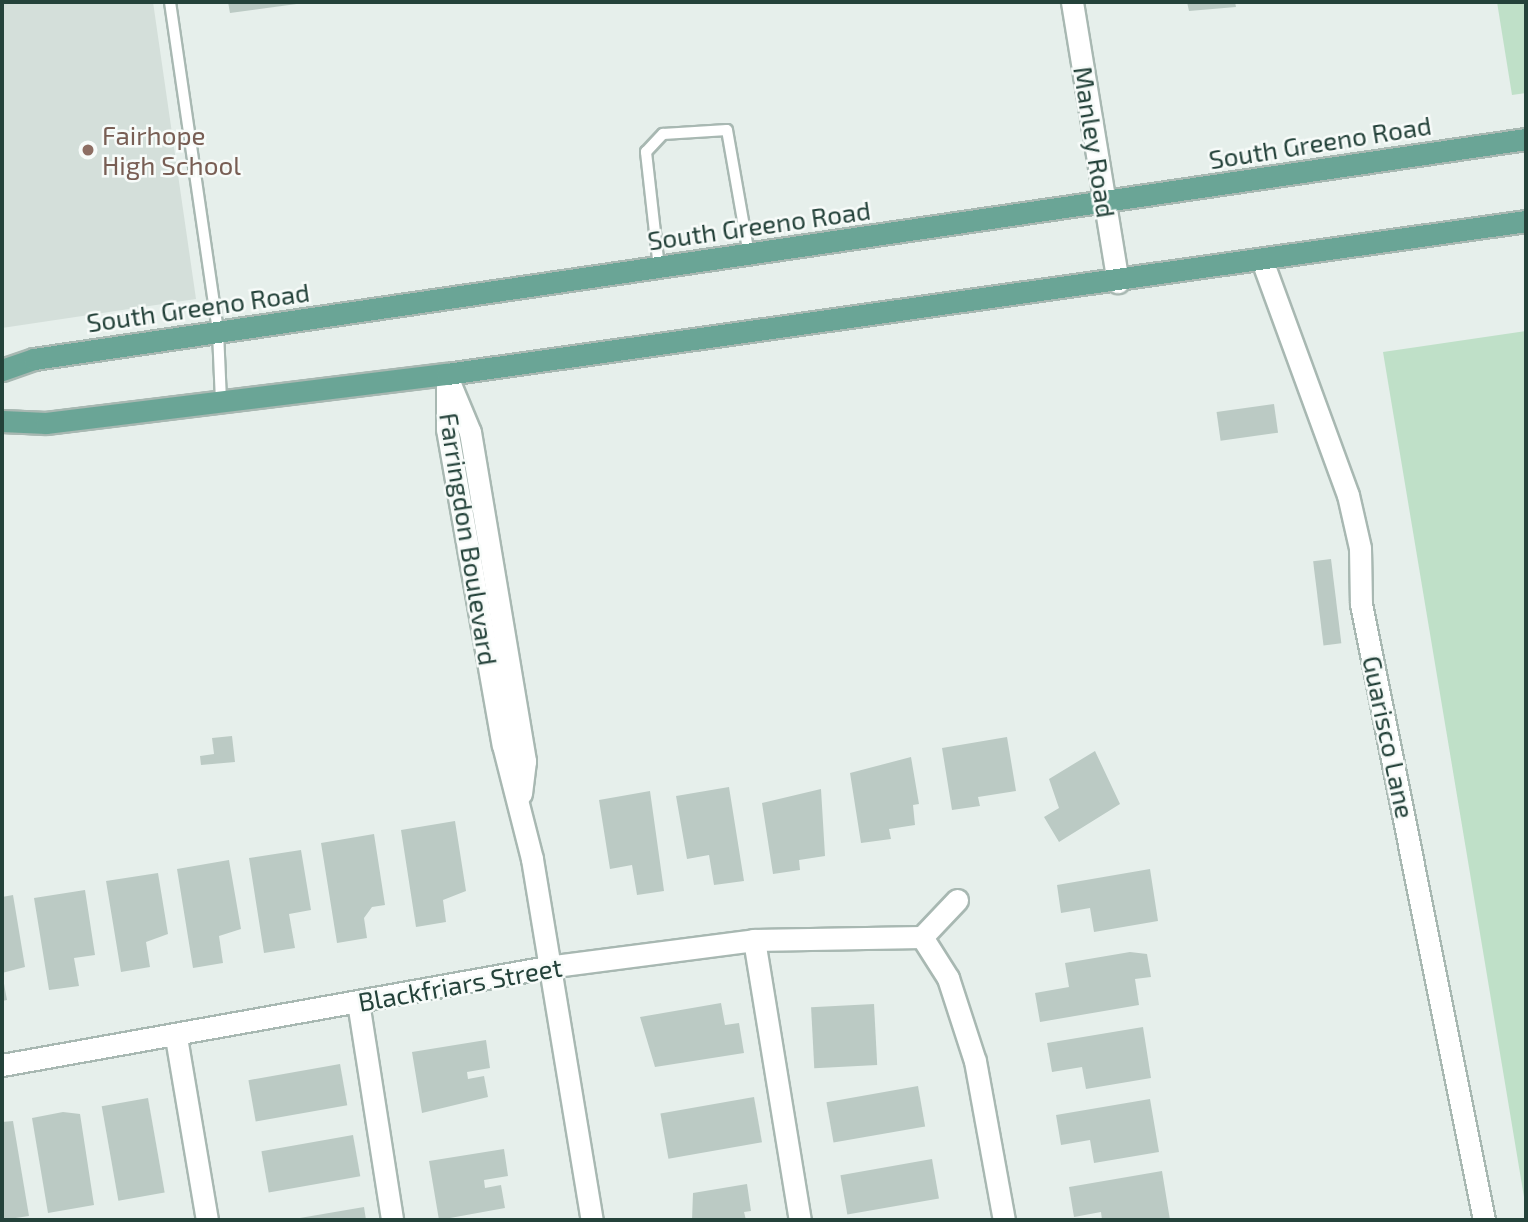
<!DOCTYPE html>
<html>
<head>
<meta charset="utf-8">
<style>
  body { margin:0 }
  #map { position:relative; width:1528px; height:1222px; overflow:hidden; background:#e6efeb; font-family:"Exo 2",sans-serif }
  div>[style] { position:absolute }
  .built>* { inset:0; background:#d4dfda }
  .green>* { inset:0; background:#bfe0c8 }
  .building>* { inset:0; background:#bbcac4; transform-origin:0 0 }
  .roads { filter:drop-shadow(2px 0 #a8b8b2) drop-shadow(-2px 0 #a8b8b2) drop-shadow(0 2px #a8b8b2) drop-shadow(0 -2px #a8b8b2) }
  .service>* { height:10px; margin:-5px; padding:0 5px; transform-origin:5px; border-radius:5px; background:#fff }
  .minor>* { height:21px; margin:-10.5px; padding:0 10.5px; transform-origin:10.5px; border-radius:10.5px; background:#fff }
  .tertiary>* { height:21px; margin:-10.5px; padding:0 10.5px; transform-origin:10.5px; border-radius:10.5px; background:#fff }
  .primary>* { height:21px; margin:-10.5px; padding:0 10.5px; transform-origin:10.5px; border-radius:10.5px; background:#6aa596 }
  .dots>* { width:19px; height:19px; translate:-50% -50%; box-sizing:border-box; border:4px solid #f7fbf9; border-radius:50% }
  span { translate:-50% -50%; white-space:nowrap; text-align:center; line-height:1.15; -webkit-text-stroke:5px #f7fbf9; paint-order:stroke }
  .education-label { font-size:26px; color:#785e54 }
  .left { translate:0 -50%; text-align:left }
  .street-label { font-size:26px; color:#24423a }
  .frame { position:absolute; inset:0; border:4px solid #24423a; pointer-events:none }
</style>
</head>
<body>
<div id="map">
  <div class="built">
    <div style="clip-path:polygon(2px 2px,153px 2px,196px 299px,2px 328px)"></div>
  </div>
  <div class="green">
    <div style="clip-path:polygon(1497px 2px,1526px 2px,1526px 93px,1512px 95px)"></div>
    <div style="clip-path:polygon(1526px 331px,1526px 1209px,1383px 352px)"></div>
  </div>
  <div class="building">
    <div style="clip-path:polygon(228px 2px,304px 2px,304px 3px,230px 13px)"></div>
    <div style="clip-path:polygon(1187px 2px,1235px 2px,1236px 7px,1189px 11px)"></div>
    <div style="left:1274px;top:404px;width:29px;height:58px;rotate:82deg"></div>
    <div style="left:1331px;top:559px;width:85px;height:18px;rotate:83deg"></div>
    <div style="clip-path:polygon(232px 736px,235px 762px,201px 765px,200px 756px,214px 754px,212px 738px)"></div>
    <div style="clip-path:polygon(1007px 737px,1016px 791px,978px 797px,980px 806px,952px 810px,942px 748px)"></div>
    <div style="clip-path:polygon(1095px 751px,1120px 804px,1059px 842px,1044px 817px,1059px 808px,1049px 779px)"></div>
    <div style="clip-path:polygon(911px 757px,919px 804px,913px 805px,915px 825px,889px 829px,891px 839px,861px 843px,850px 773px)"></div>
    <div style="clip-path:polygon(729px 787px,744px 881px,714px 885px,709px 855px,687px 859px,676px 796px)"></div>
    <div style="clip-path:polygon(821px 789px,825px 856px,799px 860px,800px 870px,773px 874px,762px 803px)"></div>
    <div style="clip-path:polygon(650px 791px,664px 891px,637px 895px,632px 865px,610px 869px,599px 800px)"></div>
    <div style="clip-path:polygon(455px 821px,466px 891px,443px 900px,446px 922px,416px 927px,401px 830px)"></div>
    <div style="clip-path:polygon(374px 834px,385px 905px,372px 907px,364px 918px,367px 938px,337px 943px,321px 843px)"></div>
    <div style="clip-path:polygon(301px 850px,311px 910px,289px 914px,295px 948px,264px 953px,249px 858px)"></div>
    <div style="clip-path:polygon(229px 860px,241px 929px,219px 936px,223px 963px,193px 968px,177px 869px)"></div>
    <div style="clip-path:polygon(1150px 869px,1158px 921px,1094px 932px,1090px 908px,1061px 913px,1057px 885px)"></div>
    <div style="clip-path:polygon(158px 873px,168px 934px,146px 942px,150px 967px,121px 972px,106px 881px)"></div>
    <div style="clip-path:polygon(85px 890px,95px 955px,74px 958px,79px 986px,49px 990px,34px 898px)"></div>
    <div style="clip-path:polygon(13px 895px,25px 967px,2px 973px,2px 897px)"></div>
    <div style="clip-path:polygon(1130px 952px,1147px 954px,1151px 977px,1135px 979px,1139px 1005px,1040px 1022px,1035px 993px,1069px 987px,1065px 963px)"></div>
    <div style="clip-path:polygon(2px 973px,7px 1000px,2px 1001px)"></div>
    <div style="clip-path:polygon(721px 1003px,725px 1025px,739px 1023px,744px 1053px,655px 1067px,640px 1017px)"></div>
    <div style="left:874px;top:1004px;width:61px;height:63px;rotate:87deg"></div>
    <div style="clip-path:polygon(1143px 1027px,1151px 1078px,1086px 1089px,1082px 1067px,1052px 1072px,1047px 1043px)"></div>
    <div style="clip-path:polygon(486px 1040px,490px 1068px,467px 1072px,468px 1079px,484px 1076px,488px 1097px,422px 1113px,412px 1052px)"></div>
    <div style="left:340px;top:1064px;width:42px;height:93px;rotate:80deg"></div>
    <div style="left:918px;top:1086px;width:41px;height:93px;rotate:80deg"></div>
    <div style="left:754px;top:1097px;width:46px;height:95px;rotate:80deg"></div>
    <div style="left:148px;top:1098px;width:96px;height:47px;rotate:80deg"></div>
    <div style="clip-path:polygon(1150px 1099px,1159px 1152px,1094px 1163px,1090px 1140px,1061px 1145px,1056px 1115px)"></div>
    <div style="clip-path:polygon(63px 1112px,80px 1114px,94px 1205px,48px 1213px,32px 1118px)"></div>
    <div style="clip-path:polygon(13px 1121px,29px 1216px,2px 1220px,2px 1122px)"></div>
    <div style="left:353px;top:1135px;width:42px;height:93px;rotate:80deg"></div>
    <div style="clip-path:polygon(504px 1149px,508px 1176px,484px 1180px,485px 1188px,501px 1185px,505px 1208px,439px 1220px,429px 1161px)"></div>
    <div style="left:932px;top:1159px;width:40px;height:93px;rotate:80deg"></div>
    <div style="clip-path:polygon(1162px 1171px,1170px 1220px,1102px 1220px,1101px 1212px,1074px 1217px,1069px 1187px)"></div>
    <div style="clip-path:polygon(747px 1184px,751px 1211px,744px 1212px,746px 1220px,692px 1220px,693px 1193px)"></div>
    <div style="clip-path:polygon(364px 1207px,366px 1220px,294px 1220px,294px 1219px)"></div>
  </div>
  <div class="roads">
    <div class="service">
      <div style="left:170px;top:2px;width:333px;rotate:81.7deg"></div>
      <div style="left:218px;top:332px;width:70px;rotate:87.5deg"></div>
      <div style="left:659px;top:268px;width:117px;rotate:-96.4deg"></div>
      <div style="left:646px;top:152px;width:25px;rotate:-47deg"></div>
      <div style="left:663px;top:134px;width:64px;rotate:-3.6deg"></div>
      <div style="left:727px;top:130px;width:127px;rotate:80deg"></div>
    </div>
    <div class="minor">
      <div style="left:1263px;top:263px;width:247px;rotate:69.9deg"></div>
      <div style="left:1348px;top:495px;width:54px;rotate:77.2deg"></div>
      <div style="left:1360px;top:548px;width:56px;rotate:89deg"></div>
      <div style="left:1361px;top:604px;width:628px;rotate:78.71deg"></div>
      <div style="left:447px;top:374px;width:55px;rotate:90deg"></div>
      <div style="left:447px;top:429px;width:321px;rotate:80deg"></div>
      <div style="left:503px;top:745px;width:118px;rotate:75.7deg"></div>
      <div style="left:532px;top:859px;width:366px;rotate:80.6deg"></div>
      <div style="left:450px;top:384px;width:52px;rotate:67.4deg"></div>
      <div style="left:470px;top:432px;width:334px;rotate:80.5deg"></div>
      <div style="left:525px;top:761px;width:33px;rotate:97deg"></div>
      <div style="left:922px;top:937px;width:49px;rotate:57.6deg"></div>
      <div style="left:948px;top:978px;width:87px;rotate:72deg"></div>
      <div style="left:975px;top:1061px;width:162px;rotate:79.7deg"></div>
      <div style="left:922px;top:937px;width:51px;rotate:-46.6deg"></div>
      <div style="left:754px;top:940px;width:284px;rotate:80.7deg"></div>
      <div style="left:358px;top:1002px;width:221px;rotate:81.1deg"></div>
      <div style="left:176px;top:1037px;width:186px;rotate:80.4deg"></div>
      <div style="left:2px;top:1065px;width:554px;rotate:-10.19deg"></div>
      <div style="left:547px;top:967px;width:209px;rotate:-7.4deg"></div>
      <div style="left:754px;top:940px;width:168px;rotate:-1deg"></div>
    </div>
    <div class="tertiary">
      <div style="left:1072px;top:2px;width:284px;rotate:80.7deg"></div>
    </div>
    <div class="primary">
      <div style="left:2px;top:370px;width:34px;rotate:-19deg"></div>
      <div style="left:34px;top:359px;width:1508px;rotate:-8.39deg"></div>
      <div style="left:2px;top:421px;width:44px;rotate:2.6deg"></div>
      <div style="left:46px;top:423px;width:404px;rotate:-7deg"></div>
      <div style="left:447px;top:374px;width:1090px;rotate:-8.07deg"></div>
    </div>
  </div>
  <div class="dots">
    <div style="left:88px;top:150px;background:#8d6e63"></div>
  </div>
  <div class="education-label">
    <span class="left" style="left:102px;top:150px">Fairhope<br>High School</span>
  </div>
  <div class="street-label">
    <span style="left:1095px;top:142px;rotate:81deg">Manley Road</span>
    <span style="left:1320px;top:142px;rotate:-9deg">South Greeno Road</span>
    <span style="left:759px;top:225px;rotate:-8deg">South Greeno Road</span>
    <span style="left:198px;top:307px;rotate:-8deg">South Greeno Road</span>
    <span style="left:469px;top:539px;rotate:81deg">Farringdon Boulevard</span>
    <span style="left:1389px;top:737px;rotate:78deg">Guarisco Lane</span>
    <span style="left:460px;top:984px;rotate:-10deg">Blackfriars Street</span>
  </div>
  <div class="frame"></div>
</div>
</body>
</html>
